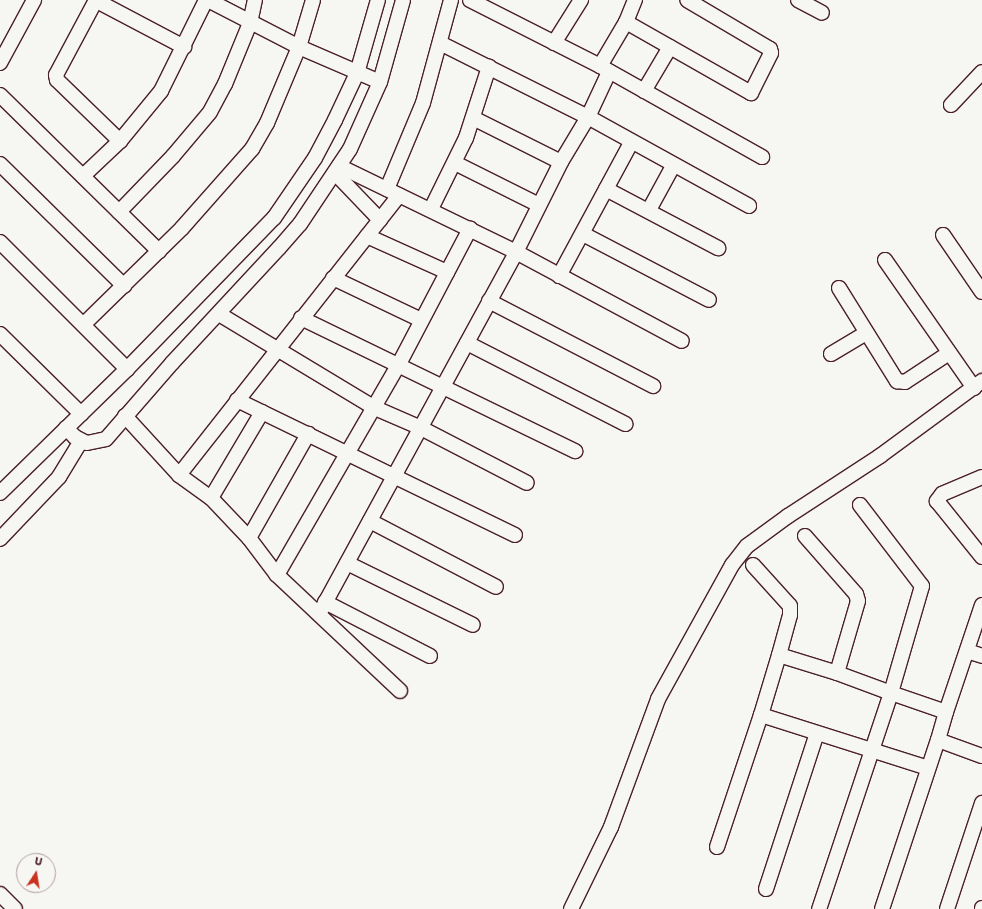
<!DOCTYPE html>
<html>
<head>
<meta charset="utf-8">
<style>
  body { margin:0 }
  #map { position:relative; width:982px; height:909px; overflow:hidden; background:#f6f6f2; font-family:"Shantell Sans",sans-serif }
  div>[style] { position:absolute }
  .roads { filter:drop-shadow(1px 0 #4a1f2b) drop-shadow(-1px 0 #4a1f2b) drop-shadow(0 1px #4a1f2b) drop-shadow(0 -1px #4a1f2b) }
  .minor>* { height:14px; margin:-7px; padding:0 7px; transform-origin:7px; border-radius:7px; background:#f6f6f2 }
  span { translate:-50% -50%; white-space:nowrap; text-align:center; line-height:1.15; -webkit-text-stroke:4px #f6f6f2; paint-order:stroke }
  .north { position:absolute; left:16px; top:853px; width:40px; height:40px; box-sizing:border-box; background:#f6f6f2; border:1px solid #b1a0a2; border-radius:50%; rotate:12deg; font-size:11px; font-weight:700; line-height:16px; text-align:center; color:#4a1f2b }
  .north::after { content:''; display:block; margin:auto; width:14px; height:18px; background:#c8321e; clip-path:polygon(50% 0,100% 100%,50% 72%,0 100%) }
</style>
</head>
<body>
<div id="map">
  <div class="roads">
    <div class="minor">
      <div style="left:95px;top:0;width:101px;rotate:27.8deg"></div>
      <div style="left:96px;top:0;width:85px;rotate:118.1deg"></div>
      <div style="left:56px;top:75px;width:5px;rotate:79deg"></div>
      <div style="left:57px;top:80px;width:88px;rotate:44.1deg"></div>
      <div style="left:208px;top:0;width:102px;rotate:27.3deg"></div>
      <div style="left:299px;top:47px;width:88px;rotate:23.4deg"></div>
      <div style="left:380px;top:82px;width:85px;rotate:-74.3deg"></div>
      <div style="left:470px;top:0;width:146px;rotate:26.9deg"></div>
      <div style="left:600px;top:66px;width:186px;rotate:29.3deg"></div>
      <div style="left:798px;top:0;width:27px;rotate:28deg"></div>
      <div style="left:626px;top:22px;width:144px;rotate:29.6deg"></div>
      <div style="left:751px;top:93px;width:45px;rotate:-63.4deg"></div>
      <div style="left:771px;top:53px;width:4px;rotate:-104deg"></div>
      <div style="left:770px;top:49px;width:96px;rotate:-149.4deg"></div>
      <div style="left:440px;top:43px;width:165px;rotate:26.6deg"></div>
      <div style="left:588px;top:117px;width:50px;rotate:-65deg"></div>
      <div style="left:554px;top:43px;width:51px;rotate:-57.9deg"></div>
      <div style="left:0;top:63px;width:72px;rotate:-61.6deg"></div>
      <div style="left:600px;top:66px;width:51px;rotate:-59.4deg"></div>
      <div style="left:626px;top:22px;width:24px;rotate:-68deg"></div>
      <div style="left:644px;top:91px;width:51px;rotate:-59.4deg"></div>
      <div style="left:0;top:95px;width:223px;rotate:44.5deg"></div>
      <div style="left:951px;top:105px;width:45px;rotate:-46.8deg"></div>
      <div style="left:473px;top:118px;width:98px;rotate:26.6deg"></div>
      <div style="left:455px;top:163px;width:94px;rotate:26.6deg"></div>
      <div style="left:0;top:164px;width:174px;rotate:44.5deg"></div>
      <div style="left:339px;top:166px;width:197px;rotate:25.9deg"></div>
      <div style="left:516px;top:252px;width:188px;rotate:28.2deg"></div>
      <div style="left:335px;top:173px;width:65px;rotate:46.2deg"></div>
      <div style="left:83px;top:176px;width:51px;rotate:-43.4deg"></div>
      <div style="left:120px;top:141px;width:65px;rotate:-50.6deg"></div>
      <div style="left:161px;top:91px;width:102px;rotate:-63.7deg"></div>
      <div style="left:387px;top:189px;width:93px;rotate:-67.3deg"></div>
      <div style="left:423px;top:103px;width:107px;rotate:-74.8deg"></div>
      <div style="left:606px;top:189px;width:127px;rotate:27.8deg"></div>
      <div style="left:431px;top:209px;width:79px;rotate:-63.8deg"></div>
      <div style="left:466px;top:138px;width:75px;rotate:-72.1deg"></div>
      <div style="left:649px;top:210px;width:50px;rotate:-61.4deg"></div>
      <div style="left:119px;top:212px;width:78px;rotate:-46deg"></div>
      <div style="left:173px;top:156px;width:57px;rotate:-49.9deg"></div>
      <div style="left:210px;top:112px;width:32px;rotate:-62deg"></div>
      <div style="left:225px;top:84px;width:66px;rotate:-67.7deg"></div>
      <div style="left:250px;top:23px;width:24px;rotate:-78deg"></div>
      <div style="left:583px;top:234px;width:142px;rotate:27.6deg"></div>
      <div style="left:943px;top:235px;width:69px;rotate:55.6deg"></div>
      <div style="left:367px;top:236px;width:88px;rotate:24.2deg"></div>
      <div style="left:0;top:242px;width:180px;rotate:45deg"></div>
      <div style="left:885px;top:260px;width:156px;rotate:55.2deg"></div>
      <div style="left:559px;top:276px;width:151px;rotate:-61.6deg"></div>
      <div style="left:333px;top:278px;width:98px;rotate:25.5deg"></div>
      <div style="left:839px;top:288px;width:110px;rotate:58.1deg"></div>
      <div style="left:897px;top:381px;width:8px;rotate:7deg"></div>
      <div style="left:905px;top:382px;width:53px;rotate:-33.4deg"></div>
      <div style="left:489px;top:301px;width:185px;rotate:27.4deg"></div>
      <div style="left:219px;top:314px;width:182px;rotate:31.1deg"></div>
      <div style="left:375px;top:408px;width:50px;rotate:23.5deg"></div>
      <div style="left:421px;top:428px;width:119px;rotate:27.4deg"></div>
      <div style="left:301px;top:318px;width:305px;rotate:25.9deg"></div>
      <div style="left:84px;top:324px;width:137px;rotate:-44.4deg"></div>
      <div style="left:182px;top:228px;width:106px;rotate:-48.5deg"></div>
      <div style="left:252px;top:149px;width:30px;rotate:-60deg"></div>
      <div style="left:267px;top:123px;width:82px;rotate:-67.2deg"></div>
      <div style="left:299px;top:47px;width:49px;rotate:-73.4deg"></div>
      <div style="left:0;top:334px;width:114px;rotate:44.6deg"></div>
      <div style="left:467px;top:343px;width:178px;rotate:27.1deg"></div>
      <div style="left:831px;top:354px;width:41px;rotate:-31deg"></div>
      <div style="left:237px;top:400px;width:309px;rotate:25.9deg"></div>
      <div style="left:125px;top:416px;width:80px;rotate:47.5deg"></div>
      <div style="left:179px;top:475px;width:39px;rotate:36deg"></div>
      <div style="left:211px;top:498px;width:55px;rotate:46.5deg"></div>
      <div style="left:249px;top:538px;width:46px;rotate:52.9deg"></div>
      <div style="left:277px;top:575px;width:169px;rotate:43.3deg"></div>
      <div style="left:66px;top:428px;width:13px;rotate:45deg"></div>
      <div style="left:75px;top:437px;width:13px;rotate:27deg"></div>
      <div style="left:87px;top:443px;width:19px;rotate:-12deg"></div>
      <div style="left:106px;top:439px;width:101px;rotate:-49deg"></div>
      <div style="left:172px;top:363px;width:157px;rotate:-47.1deg"></div>
      <div style="left:279px;top:248px;width:32px;rotate:-49deg"></div>
      <div style="left:300px;top:224px;width:90px;rotate:-56.3deg"></div>
      <div style="left:350px;top:149px;width:73px;rotate:-65.9deg"></div>
      <div style="left:179px;top:475px;width:356px;rotate:-51.8deg"></div>
      <div style="left:982px;top:477px;width:43px;rotate:157deg"></div>
      <div style="left:942px;top:494px;width:9px;rotate:126deg"></div>
      <div style="left:937px;top:501px;width:72px;rotate:51.2deg"></div>
      <div style="left:0;top:493px;width:177px;rotate:-44.3deg"></div>
      <div style="left:127px;top:369px;width:211px;rotate:-45.8deg"></div>
      <div style="left:274px;top:218px;width:73px;rotate:-55.7deg"></div>
      <div style="left:315px;top:158px;width:43px;rotate:-62.2deg"></div>
      <div style="left:335px;top:120px;width:52px;rotate:-64.9deg"></div>
      <div style="left:357px;top:73px;width:76px;rotate:-74deg"></div>
      <div style="left:211px;top:498px;width:100px;rotate:-59.3deg"></div>
      <div style="left:860px;top:505px;width:102px;rotate:52.6deg"></div>
      <div style="left:922px;top:586px;width:111px;rotate:106.2deg"></div>
      <div style="left:891px;top:693px;width:58px;rotate:19.1deg"></div>
      <div style="left:946px;top:712px;width:29px;rotate:106deg"></div>
      <div style="left:938px;top:740px;width:47px;rotate:20deg"></div>
      <div style="left:370px;top:521px;width:142px;rotate:27.6deg"></div>
      <div style="left:805px;top:536px;width:77px;rotate:48.7deg"></div>
      <div style="left:856px;top:594px;width:7px;rotate:74deg"></div>
      <div style="left:858px;top:601px;width:75px;rotate:106.3deg"></div>
      <div style="left:837px;top:673px;width:58px;rotate:20.3deg"></div>
      <div style="left:891px;top:693px;width:228px;rotate:108.4deg"></div>
      <div style="left:249px;top:538px;width:120px;rotate:-60.4deg"></div>
      <div style="left:0;top:539px;width:86px;rotate:-46.4deg"></div>
      <div style="left:59px;top:477px;width:42px;rotate:-58.6deg"></div>
      <div style="left:347px;top:563px;width:140px;rotate:26.2deg"></div>
      <div style="left:753px;top:565px;width:55px;rotate:47.9deg"></div>
      <div style="left:790px;top:606px;width:9px;rotate:90deg"></div>
      <div style="left:790px;top:615px;width:41px;rotate:105.4deg"></div>
      <div style="left:779px;top:655px;width:61px;rotate:17.2deg"></div>
      <div style="left:277px;top:575px;width:244px;rotate:-60deg"></div>
      <div style="left:399px;top:364px;width:153px;rotate:-62.3deg"></div>
      <div style="left:325px;top:602px;width:118px;rotate:27.2deg"></div>
      <div style="left:319px;top:614px;width:412px;rotate:-61.4deg"></div>
      <div style="left:516px;top:252px;width:101px;rotate:-63.4deg"></div>
      <div style="left:561px;top:162px;width:52px;rotate:-59deg"></div>
      <div style="left:588px;top:117px;width:184px;rotate:28.9deg"></div>
      <div style="left:967px;top:651px;width:16px;rotate:18deg"></div>
      <div style="left:779px;top:655px;width:63px;rotate:106.7deg"></div>
      <div style="left:761px;top:715px;width:175px;rotate:17.6deg"></div>
      <div style="left:946px;top:712px;width:113px;rotate:-71.4deg"></div>
      <div style="left:717px;top:847px;width:139px;rotate:-71.6deg"></div>
      <div style="left:766px;top:889px;width:164px;rotate:-71.9deg"></div>
      <div style="left:0;top:894px;width:21px;rotate:45deg"></div>
      <div style="left:571px;top:909px;width:91px;rotate:-64deg"></div>
      <div style="left:611px;top:827px;width:136px;rotate:-69.8deg"></div>
      <div style="left:658px;top:699px;width:153px;rotate:-61.1deg"></div>
      <div style="left:732px;top:565px;width:24px;rotate:-52deg"></div>
      <div style="left:747px;top:546px;width:51px;rotate:-36.2deg"></div>
      <div style="left:788px;top:516px;width:110px;rotate:-33.1deg"></div>
      <div style="left:880px;top:456px;width:127px;rotate:-36.3deg"></div>
      <div style="left:882px;top:909px;width:178px;rotate:-71.7deg"></div>
      <div style="left:947px;top:909px;width:112px;rotate:-71.7deg"></div>
      <div style="left:982px;top:909px;width:1px;rotate:-90deg"></div>
    </div>
  </div>
  <div class="north">U</div>
</div>
</body>
</html>
